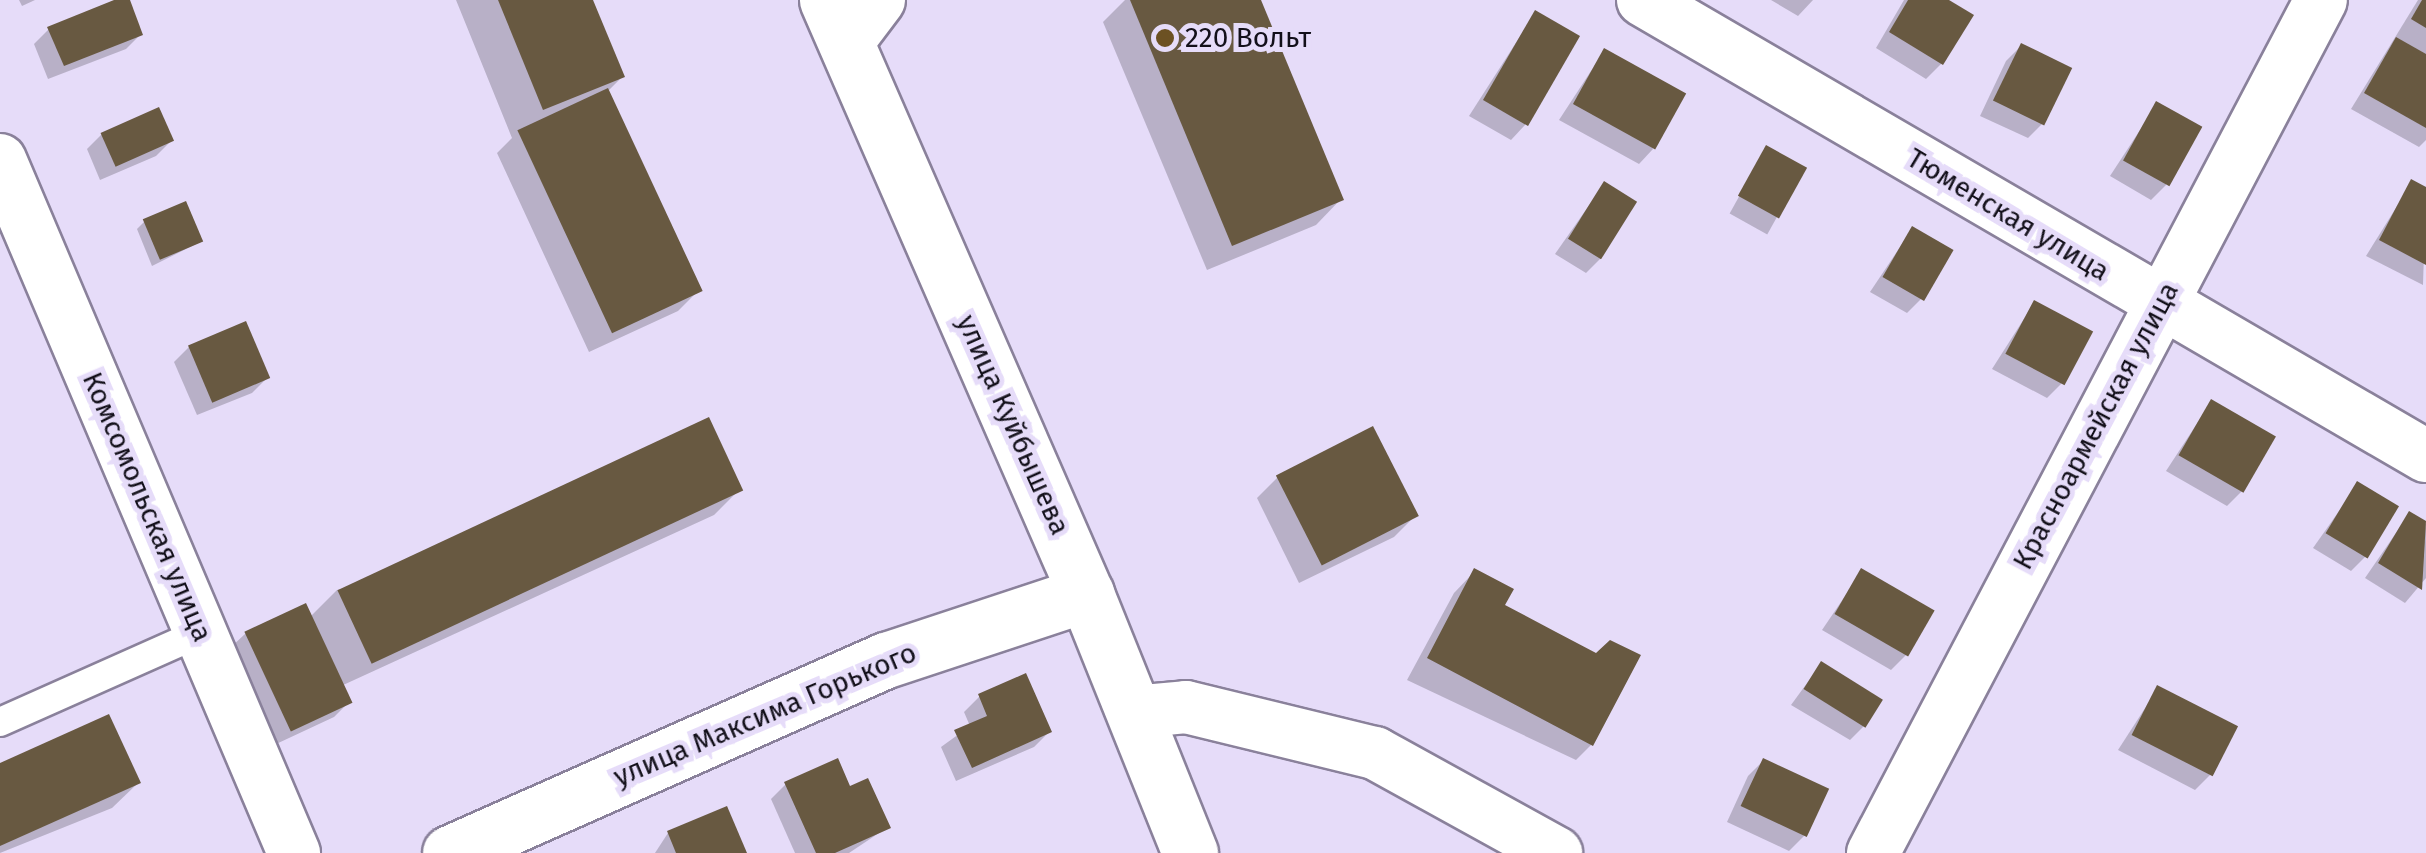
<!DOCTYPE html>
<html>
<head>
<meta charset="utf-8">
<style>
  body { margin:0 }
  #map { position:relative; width:2426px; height:853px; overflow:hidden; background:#e6dcf9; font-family:"Fira Sans",sans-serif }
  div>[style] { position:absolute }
  .shadow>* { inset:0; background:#0003; transform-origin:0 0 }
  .building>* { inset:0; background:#685941; transform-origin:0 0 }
  .roads { filter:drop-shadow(2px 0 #8a819b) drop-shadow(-2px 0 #8a819b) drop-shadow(0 2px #8a819b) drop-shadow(0 -2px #8a819b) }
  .service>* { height:28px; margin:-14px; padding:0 14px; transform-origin:14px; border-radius:14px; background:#fff }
  .minor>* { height:52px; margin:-26px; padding:0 26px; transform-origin:26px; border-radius:26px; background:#fff }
  .primary>* { height:55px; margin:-27.5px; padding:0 27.5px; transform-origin:27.5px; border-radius:27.5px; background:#fff }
  .dots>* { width:28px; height:28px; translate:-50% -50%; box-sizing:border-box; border:5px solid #e6dcf9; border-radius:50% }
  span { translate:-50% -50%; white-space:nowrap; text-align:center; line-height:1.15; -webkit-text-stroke:10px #e6dcf9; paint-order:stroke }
  .poi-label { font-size:28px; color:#13101a }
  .left { translate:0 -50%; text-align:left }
  .street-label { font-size:28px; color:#13101a }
</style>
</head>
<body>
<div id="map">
  <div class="shadow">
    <div style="clip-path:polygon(19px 0,35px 0,22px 6px)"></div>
    <div style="clip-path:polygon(127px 0,141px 34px,126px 49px,48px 79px,34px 44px,49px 29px)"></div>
    <div style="clip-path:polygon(456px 0,590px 0,622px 77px,607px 92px,699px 290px,678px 311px,589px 352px,497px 153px,512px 138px)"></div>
    <div style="clip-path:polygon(1125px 0,1258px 0,1341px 199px,1316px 225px,1207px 270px,1103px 22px)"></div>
    <div style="clip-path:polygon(1771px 0,1813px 0,1798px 16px)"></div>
    <div style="clip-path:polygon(1904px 0,1944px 0,1941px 64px,1926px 79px,1876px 48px)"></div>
    <div style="clip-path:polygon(2418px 0,2426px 0,2426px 140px,2419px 147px,2351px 109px)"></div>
    <div style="clip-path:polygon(1535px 13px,1525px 125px,1511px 140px,1469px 116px)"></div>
    <div style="clip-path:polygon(2021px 46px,2043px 123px,2028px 138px,1980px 116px,2006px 61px)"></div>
    <div style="clip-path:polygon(1604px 51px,1653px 149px,1639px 164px,1559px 120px)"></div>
    <div style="clip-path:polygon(2157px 104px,2166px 185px,2151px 200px,2110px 176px)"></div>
    <div style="clip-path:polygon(102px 134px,171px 141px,156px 156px,100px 180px,87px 149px)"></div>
    <div style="left:1766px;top:148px;width:43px;height:75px;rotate:29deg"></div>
    <div style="clip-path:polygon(2412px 182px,2426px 190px,2423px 285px,2366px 256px)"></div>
    <div style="clip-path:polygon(1604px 184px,1601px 258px,1586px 273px,1555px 254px)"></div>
    <div style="clip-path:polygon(144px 222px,200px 242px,152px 266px,137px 229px)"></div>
    <div style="clip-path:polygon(1912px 229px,1922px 298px,1907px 313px,1870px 292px)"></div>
    <div style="clip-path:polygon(2034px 303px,2062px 383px,2047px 398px,1992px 369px)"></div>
    <div style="clip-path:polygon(189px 347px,267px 378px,252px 393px,197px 415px,174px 362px)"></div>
    <div style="clip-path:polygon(2211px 402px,2242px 491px,2227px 506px,2166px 471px)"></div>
    <div style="clip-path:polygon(1278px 477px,1415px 516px,1394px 537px,1299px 583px,1257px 498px)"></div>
    <div style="clip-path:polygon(2358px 484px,2366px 556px,2351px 571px,2313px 548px)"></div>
    <div style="clip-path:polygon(740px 489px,714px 515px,341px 686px,349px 702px,334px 717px,274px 745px,230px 648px,245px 634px,305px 607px,310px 617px,337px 590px)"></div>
    <div style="clip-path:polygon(2409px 514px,2426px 524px,2426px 578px,2405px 603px,2365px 578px)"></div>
    <div style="clip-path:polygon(1475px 571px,1591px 745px,1576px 760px,1407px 680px,1454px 593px)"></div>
    <div style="clip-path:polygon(1862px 571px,1906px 655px,1891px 670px,1822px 630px)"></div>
    <div style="clip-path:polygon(1821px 664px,1865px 725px,1850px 740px,1791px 705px)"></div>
    <div style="clip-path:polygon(1024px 676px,1049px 732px,1034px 747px,956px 781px,941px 747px,970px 726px,964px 712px,979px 697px)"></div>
    <div style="clip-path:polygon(2158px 688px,2210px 775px,2195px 790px,2118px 750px)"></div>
    <div style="clip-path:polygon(1763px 761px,1804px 836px,1789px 851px,1727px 822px,1748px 776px)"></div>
    <div style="clip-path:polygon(0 766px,138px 783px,112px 808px,0 853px)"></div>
    <div style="clip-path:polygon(786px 784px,849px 789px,888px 827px,849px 853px,795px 853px,771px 799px)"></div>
    <div style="clip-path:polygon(668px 833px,744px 853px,655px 853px)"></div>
  </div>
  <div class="building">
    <div style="clip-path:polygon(114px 0,130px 0,143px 35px,64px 66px,47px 27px)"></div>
    <div style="clip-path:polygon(498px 0,593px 0,625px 77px,543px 110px)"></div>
    <div style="clip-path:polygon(1130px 0,1261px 0,1344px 200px,1232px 246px)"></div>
    <div style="clip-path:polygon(1908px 0,1949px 0,1974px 15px,1943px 65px,1889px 32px)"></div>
    <div style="clip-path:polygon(2422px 0,2426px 0,2426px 28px,2411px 19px)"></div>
    <div style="left:1535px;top:10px;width:52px;height:104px;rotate:30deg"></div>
    <div style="clip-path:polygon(2396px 37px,2426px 54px,2426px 128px,2364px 93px)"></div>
    <div style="left:2021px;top:43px;width:57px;height:64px;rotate:26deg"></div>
    <div style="left:1604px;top:48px;width:94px;height:64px;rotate:29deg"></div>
    <div style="left:608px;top:88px;width:224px;height:100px;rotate:65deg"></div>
    <div style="left:2156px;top:101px;width:53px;height:68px;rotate:29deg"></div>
    <div style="left:159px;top:107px;width:37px;height:64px;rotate:66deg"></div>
    <div style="left:1766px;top:145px;width:47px;height:58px;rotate:29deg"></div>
    <div style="clip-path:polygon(2411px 179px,2426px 187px,2426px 265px,2379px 240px)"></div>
    <div style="left:1604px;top:181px;width:39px;height:68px;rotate:32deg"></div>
    <div style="left:186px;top:201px;width:44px;height:47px;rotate:67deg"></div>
    <div style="left:1912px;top:226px;width:48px;height:59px;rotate:30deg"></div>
    <div style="left:2034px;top:300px;width:67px;height:61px;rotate:28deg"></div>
    <div style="left:246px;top:321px;width:62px;height:63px;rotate:67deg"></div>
    <div style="left:2211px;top:399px;width:75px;height:65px;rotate:30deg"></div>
    <div style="left:709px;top:417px;width:81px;height:410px;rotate:65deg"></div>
    <div style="left:1373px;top:426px;width:101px;height:109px;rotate:63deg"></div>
    <div style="left:2357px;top:481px;width:49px;height:61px;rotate:31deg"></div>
    <div style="clip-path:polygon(2409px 511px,2426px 521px,2422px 590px,2378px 563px)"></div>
    <div style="clip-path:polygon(1474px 568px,1514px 589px,1505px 605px,1556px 632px,1596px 653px,1610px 640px,1641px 655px,1593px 746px,1427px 658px)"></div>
    <div style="left:1861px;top:568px;width:85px;height:53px;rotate:30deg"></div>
    <div style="left:306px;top:603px;width:110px;height:68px;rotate:65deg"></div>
    <div style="left:1821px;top:661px;width:73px;height:33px;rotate:32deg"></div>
    <div style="clip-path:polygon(1026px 673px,1052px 732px,972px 768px,954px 730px,987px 716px,978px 694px)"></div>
    <div style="left:2157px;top:685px;width:91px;height:56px;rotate:27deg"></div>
    <div style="clip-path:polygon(109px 714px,141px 783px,0 846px,0 763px)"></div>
    <div style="clip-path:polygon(838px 758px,850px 786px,868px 778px,891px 828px,835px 853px,816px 853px,784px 782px)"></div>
    <div style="left:1763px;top:758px;width:73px;height:53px;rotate:25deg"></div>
    <div style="clip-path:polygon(727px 806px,747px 853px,676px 853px,667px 831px)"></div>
  </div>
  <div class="roads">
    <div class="service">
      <div style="left:0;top:722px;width:219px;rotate:-24deg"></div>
    </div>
    <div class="minor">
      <div style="left:1643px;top:0;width:906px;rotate:30.22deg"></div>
      <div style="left:846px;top:44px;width:55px;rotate:-53.1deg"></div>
      <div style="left:0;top:160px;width:753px;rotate:67.01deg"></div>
      <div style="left:1133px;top:712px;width:53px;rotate:-5.4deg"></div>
      <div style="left:1186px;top:707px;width:195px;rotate:13.7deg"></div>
      <div style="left:1375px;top:753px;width:207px;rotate:28.9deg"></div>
      <div style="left:1873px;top:853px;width:963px;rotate:-62.29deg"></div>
    </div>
    <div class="primary">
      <div style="left:827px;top:0;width:648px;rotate:66.44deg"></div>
      <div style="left:1086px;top:594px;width:279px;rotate:68.1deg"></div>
      <div style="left:450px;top:853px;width:477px;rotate:-23.9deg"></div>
      <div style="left:886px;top:660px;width:211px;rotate:-18.3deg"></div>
    </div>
  </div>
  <div class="dots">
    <div style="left:1165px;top:38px;background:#6c5123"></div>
  </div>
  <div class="poi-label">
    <span class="left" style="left:1185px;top:38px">220 Вольт</span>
  </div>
  <div class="street-label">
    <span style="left:2008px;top:215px;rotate:31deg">Тюменская улица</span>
    <span style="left:1013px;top:425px;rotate:66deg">улица Куйбышева</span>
    <span style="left:2096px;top:426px;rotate:-62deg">Красноармейская улица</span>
    <span style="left:147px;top:507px;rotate:67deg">Комсомольская улица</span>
    <span style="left:765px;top:715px;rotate:-23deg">улица Максима Горького</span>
  </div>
</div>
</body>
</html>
